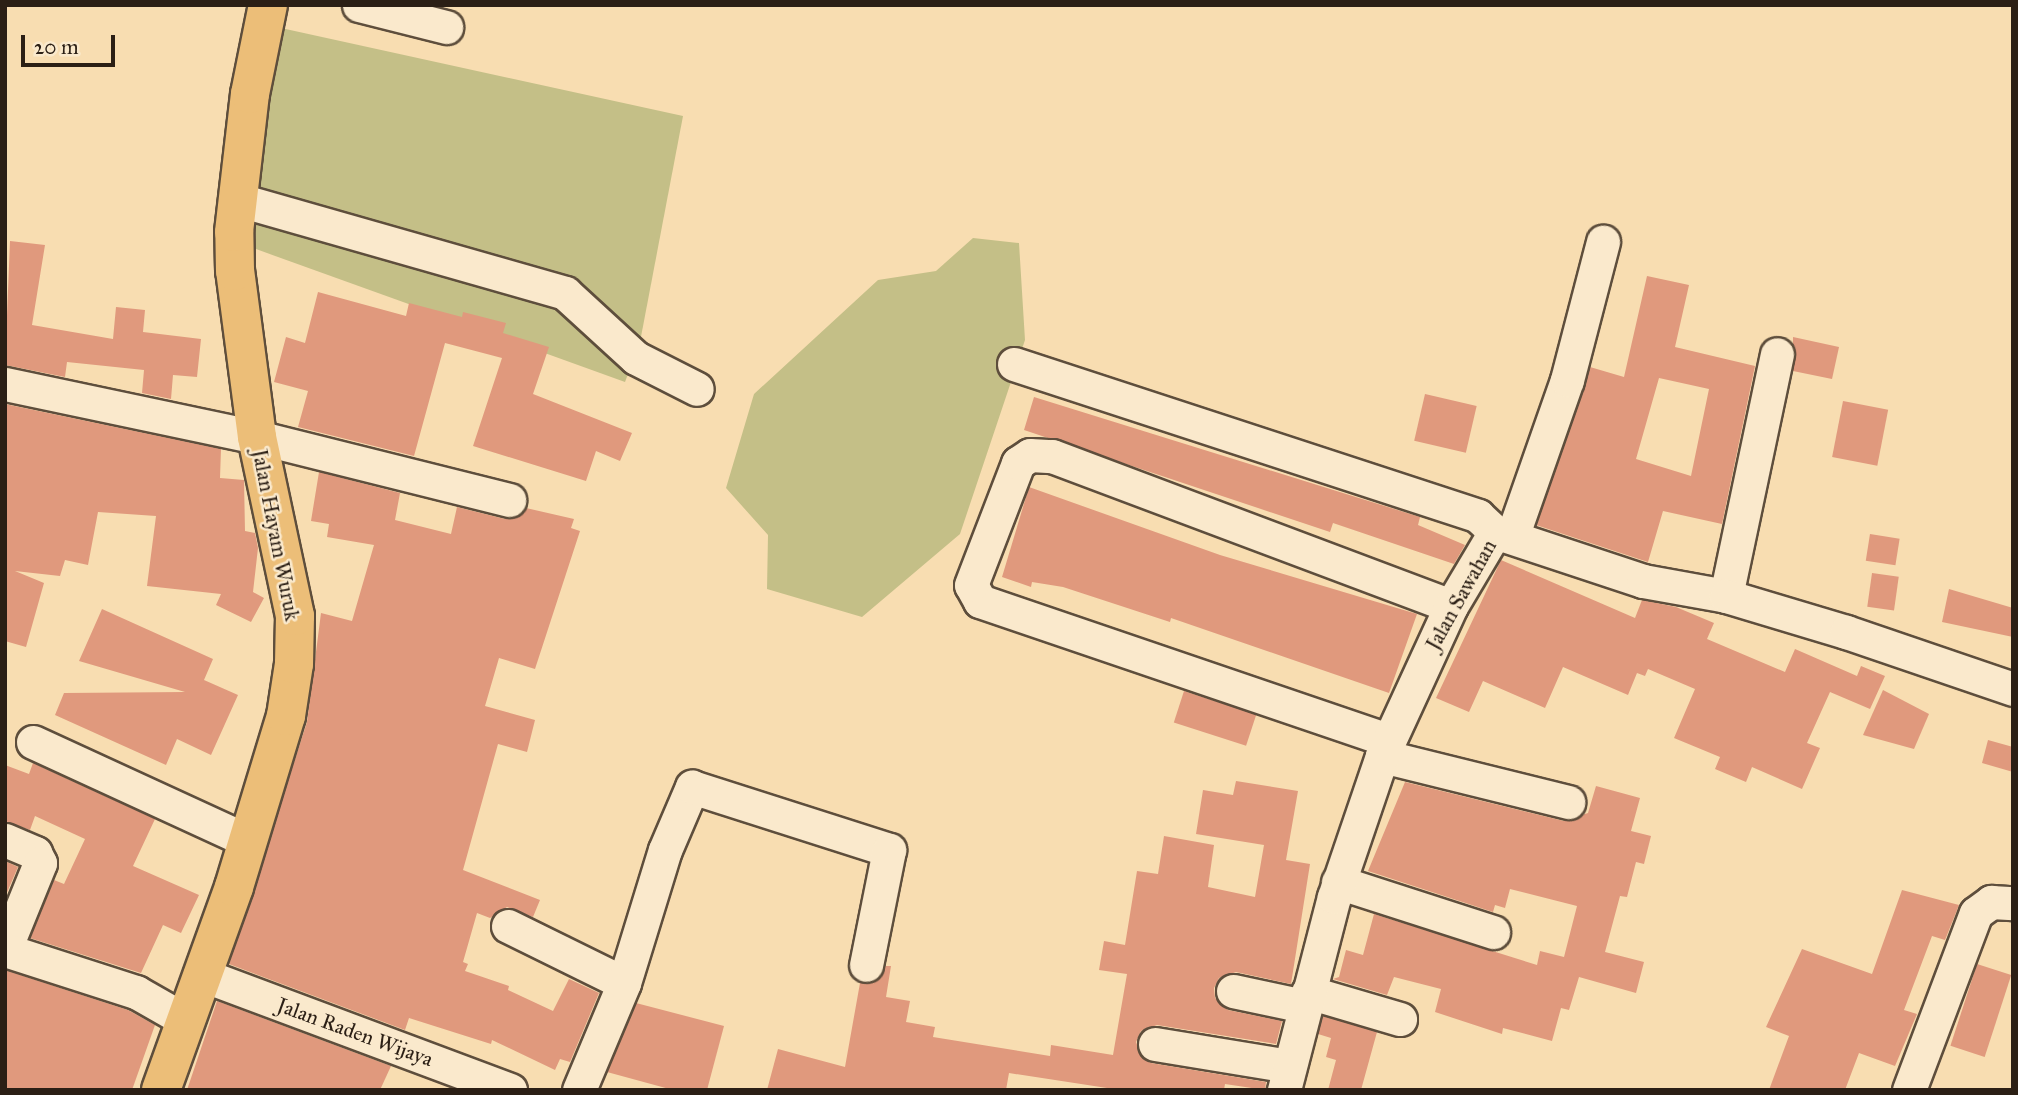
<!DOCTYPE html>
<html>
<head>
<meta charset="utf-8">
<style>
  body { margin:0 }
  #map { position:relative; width:2018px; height:1095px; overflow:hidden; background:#f8ddb1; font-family:"IM FELL Great Primer",serif }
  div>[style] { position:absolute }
  .green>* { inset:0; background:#c4bf87 }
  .building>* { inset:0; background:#e0997d; transform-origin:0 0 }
  .roads { filter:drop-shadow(2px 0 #5e4e3c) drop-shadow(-2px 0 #5e4e3c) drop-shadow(0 2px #5e4e3c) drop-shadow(0 -2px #5e4e3c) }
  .minor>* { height:33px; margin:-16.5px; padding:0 16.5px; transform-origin:16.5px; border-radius:16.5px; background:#fae9cc }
  .major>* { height:38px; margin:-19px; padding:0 19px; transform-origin:19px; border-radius:19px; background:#ecbe78 }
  span { translate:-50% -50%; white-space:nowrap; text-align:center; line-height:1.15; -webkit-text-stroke:5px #fae9cc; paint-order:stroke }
  .street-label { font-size:21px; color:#2b1f15 }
  .frame { position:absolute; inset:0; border:7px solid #2b1f15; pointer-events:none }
  .scale { position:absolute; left:21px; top:35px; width:94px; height:32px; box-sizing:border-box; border:4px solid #2b1f15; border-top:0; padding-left:9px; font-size:21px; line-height:24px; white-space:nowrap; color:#2b1f15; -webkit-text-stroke:5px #fae9cc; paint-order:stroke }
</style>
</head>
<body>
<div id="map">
  <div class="green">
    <div style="clip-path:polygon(281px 28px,683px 116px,640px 342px,625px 382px,253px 248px,249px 168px)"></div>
    <div style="clip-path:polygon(973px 238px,1019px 243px,1025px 340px,960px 534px,862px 617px,767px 589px,768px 535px,726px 488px,754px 394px,878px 280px,936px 271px)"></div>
  </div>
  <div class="building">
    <div style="clip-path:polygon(10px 241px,45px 245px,32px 325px,113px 339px,116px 307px,145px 310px,143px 332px,201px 339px,197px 377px,173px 375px,171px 399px,142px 393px,144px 370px,67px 362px,65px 377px,5px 365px)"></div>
    <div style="clip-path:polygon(evenodd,1647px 276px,1689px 285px,1675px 347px,1755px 366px,1722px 524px,1663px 511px,1648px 562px,1536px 525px,1590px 367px,1624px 377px,1647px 276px,1659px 378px,1709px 389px,1691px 476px,1636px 459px,1659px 378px)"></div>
    <div style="clip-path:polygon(318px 292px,406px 316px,409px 303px,462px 317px,463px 312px,506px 323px,503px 333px,549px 347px,533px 394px,632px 433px,620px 461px,596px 451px,586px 481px,473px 446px,502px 358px,445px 343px,414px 456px,298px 427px,308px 391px,274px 382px,286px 337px,305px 343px)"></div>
    <div style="clip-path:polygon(1793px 337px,1839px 347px,1832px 379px,1793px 371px)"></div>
    <div style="left:1425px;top:394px;width:53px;height:48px;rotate:13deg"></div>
    <div style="clip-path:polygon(1034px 397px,1420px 517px,1418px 525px,1465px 545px,1454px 564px,1333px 523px,1330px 532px,1024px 430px)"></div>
    <div style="left:1843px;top:401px;width:46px;height:57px;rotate:11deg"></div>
    <div style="clip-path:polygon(5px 404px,221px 449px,220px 478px,244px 480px,245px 531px,255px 533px,258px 548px,253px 592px,264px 598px,251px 622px,216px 605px,221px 594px,147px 586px,156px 516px,98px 512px,88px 565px,65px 560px,60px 576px,15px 571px,44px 583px,26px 647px,5px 641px)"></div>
    <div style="clip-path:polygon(319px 472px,400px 493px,395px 520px,451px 534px,457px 507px,505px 519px,526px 508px,574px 519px,571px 528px,580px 531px,535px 669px,499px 658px,485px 706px,535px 720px,527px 752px,498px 744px,463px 870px,540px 900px,533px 917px,507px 907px,490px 918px,477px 913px,463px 962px,468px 964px,465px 971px,509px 986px,508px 990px,553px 1011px,569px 979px,599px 993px,570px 1062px,560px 1059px,555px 1070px,492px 1040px,491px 1044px,409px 1018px,405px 1030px,229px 964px,307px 722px,321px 613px,352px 621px,374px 545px,327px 537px,329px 524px,311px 521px)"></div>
    <div style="clip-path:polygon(1029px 487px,1220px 555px,1417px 614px,1389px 693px,1171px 618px,1170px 622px,1063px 587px,1032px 582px,1031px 587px,1002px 577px)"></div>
    <div style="left:1870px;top:534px;width:30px;height:27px;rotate:9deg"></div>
    <div style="clip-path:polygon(1501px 560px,1635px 618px,1642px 600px,1676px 607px,1714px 623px,1707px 639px,1785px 672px,1795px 649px,1857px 676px,1861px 666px,1885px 676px,1870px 709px,1830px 692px,1807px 743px,1820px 748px,1802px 789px,1752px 767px,1746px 782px,1715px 769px,1720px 757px,1674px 738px,1695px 689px,1648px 669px,1645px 676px,1637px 673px,1628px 695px,1563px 667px,1545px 708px,1483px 681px,1469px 712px,1436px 698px)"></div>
    <div style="left:1872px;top:573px;width:27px;height:34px;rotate:8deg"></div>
    <div style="clip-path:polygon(1949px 589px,2013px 608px,2013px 637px,1942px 622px)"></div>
    <div style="clip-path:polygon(102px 609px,213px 659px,204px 680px,238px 695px,211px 755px,177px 739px,166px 765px,55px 715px,64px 693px,185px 692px,79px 661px)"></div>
    <div style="clip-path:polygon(1883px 690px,1929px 714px,1914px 749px,1863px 735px)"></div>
    <div style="left:1184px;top:691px;width:76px;height:33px;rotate:18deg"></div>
    <div style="clip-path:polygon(1988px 740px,2013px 747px,2013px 772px,1982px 763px)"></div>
    <div style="clip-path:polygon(33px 763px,155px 819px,133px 866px,199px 895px,181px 933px,163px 925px,141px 973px,30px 938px,54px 880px,64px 884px,85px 839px,35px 816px,30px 830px,5px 821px,5px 765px,29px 774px)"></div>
    <div style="clip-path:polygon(1236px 781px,1298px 791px,1286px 860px,1310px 864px,1291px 984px,1236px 972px,1219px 978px,1214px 988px,1215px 998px,1228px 1010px,1282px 1021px,1276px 1044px,1157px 1025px,1141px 1031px,1136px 1042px,1142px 1058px,1151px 1063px,1266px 1082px,1265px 1090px,1225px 1084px,1224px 1090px,1120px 1090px,1009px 1073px,1006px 1090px,767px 1090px,778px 1049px,845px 1067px,860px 983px,873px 983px,886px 966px,891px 966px,886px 997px,910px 1001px,906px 1022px,935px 1027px,933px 1037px,1050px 1056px,1051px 1045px,1113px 1055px,1127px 974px,1099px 970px,1104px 941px,1125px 945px,1137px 871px,1158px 874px,1164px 836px,1214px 845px,1208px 887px,1255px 897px,1264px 845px,1196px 834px,1203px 790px,1233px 795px)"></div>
    <div style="clip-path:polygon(1405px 782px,1564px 821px,1588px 813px,1596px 786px,1640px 798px,1631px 831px,1651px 836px,1644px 864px,1636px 862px,1627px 897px,1620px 896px,1605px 952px,1644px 962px,1636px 993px,1579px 977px,1569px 1010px,1561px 1008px,1552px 1041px,1503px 1028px,1502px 1034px,1435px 1012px,1441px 989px,1394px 977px,1387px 995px,1333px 979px,1339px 977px,1346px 950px,1363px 955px,1374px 914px,1537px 965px,1540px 951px,1564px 957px,1577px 906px,1510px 889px,1505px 908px,1495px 905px,1493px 912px,1368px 871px)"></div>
    <div style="clip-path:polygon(5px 861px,18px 867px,5px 897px)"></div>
    <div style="clip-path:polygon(1902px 890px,1959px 905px,1945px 940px,1932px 936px,1904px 1010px,1917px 1014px,1895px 1066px,1859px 1053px,1845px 1090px,1769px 1090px,1789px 1036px,1766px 1027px,1802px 949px,1872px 974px)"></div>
    <div style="left:1977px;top:964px;width:36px;height:86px;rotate:18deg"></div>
    <div style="clip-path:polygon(5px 970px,128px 1010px,155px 1025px,132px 1090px,5px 1090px)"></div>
    <div style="clip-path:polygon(217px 1001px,391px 1066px,380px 1090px,187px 1090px)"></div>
    <div style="clip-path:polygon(636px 1003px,724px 1026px,707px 1090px,673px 1090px,607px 1072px)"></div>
    <div style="clip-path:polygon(1323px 1016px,1377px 1032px,1361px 1090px,1328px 1090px,1336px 1060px,1326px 1057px,1331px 1038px,1318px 1034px)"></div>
  </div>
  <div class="roads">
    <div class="minor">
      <div style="left:359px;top:5px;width:90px;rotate:14.2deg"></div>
      <div style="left:239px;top:200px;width:339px;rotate:15.9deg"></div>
      <div style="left:565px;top:293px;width:96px;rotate:42.5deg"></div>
      <div style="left:636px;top:358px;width:68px;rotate:26.9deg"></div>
      <div style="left:1014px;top:364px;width:488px;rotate:18.1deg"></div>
      <div style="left:1478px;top:516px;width:23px;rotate:43deg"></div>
      <div style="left:5px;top:384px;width:258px;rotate:11.9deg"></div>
      <div style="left:257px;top:437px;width:260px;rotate:14deg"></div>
      <div style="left:1512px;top:537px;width:166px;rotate:-70.7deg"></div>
      <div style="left:1567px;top:380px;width:143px;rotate:-75.4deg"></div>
      <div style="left:1726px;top:596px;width:247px;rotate:-78.1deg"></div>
      <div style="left:1388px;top:740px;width:431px;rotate:-161.2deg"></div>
      <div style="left:980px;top:601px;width:18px;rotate:-119deg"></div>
      <div style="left:971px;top:585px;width:131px;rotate:-68.9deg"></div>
      <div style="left:1018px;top:463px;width:14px;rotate:-34deg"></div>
      <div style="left:1030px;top:455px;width:22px;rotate:3deg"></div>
      <div style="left:1052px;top:456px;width:426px;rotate:20.6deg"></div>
      <div style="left:33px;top:742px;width:237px;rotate:24.7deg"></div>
      <div style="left:1382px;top:756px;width:192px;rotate:13.9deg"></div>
      <div style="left:5px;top:840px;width:33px;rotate:23deg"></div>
      <div style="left:35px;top:853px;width:11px;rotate:63deg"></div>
      <div style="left:40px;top:863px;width:93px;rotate:112.1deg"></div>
      <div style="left:1338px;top:882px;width:163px;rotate:17.9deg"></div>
      <div style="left:508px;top:926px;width:129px;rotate:26.2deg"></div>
      <div style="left:624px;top:983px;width:116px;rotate:112.8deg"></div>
      <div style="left:5px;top:950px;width:138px;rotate:17.8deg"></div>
      <div style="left:136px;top:992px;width:56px;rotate:29.7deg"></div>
      <div style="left:200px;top:974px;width:331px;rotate:20.5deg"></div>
      <div style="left:624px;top:983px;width:139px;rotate:-72.9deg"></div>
      <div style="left:665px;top:850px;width:69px;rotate:-66.8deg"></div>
      <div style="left:692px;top:787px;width:207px;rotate:17.7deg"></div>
      <div style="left:889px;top:850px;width:117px;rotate:101.3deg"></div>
      <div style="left:1233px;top:991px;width:73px;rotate:11.9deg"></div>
      <div style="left:1308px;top:992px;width:96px;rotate:16.4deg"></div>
      <div style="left:1155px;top:1044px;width:136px;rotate:9.3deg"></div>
      <div style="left:1284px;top:1090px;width:199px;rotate:-75.5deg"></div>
      <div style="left:1334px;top:897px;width:149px;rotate:-71.2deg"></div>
      <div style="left:1382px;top:756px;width:165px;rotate:-65.3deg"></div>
      <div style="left:1451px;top:606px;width:86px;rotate:-59.3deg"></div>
      <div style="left:1495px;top:532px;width:156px;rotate:18.3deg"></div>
      <div style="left:1643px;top:581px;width:84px;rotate:10.2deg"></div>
      <div style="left:1726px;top:596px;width:125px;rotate:16.7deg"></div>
      <div style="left:1846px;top:632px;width:176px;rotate:18.8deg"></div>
      <div style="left:1909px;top:1090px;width:189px;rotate:-69.3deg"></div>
      <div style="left:1976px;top:913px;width:19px;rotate:-36deg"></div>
      <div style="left:1991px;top:902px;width:22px;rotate:3deg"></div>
    </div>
    <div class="major">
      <div style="left:161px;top:1090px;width:216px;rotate:-70.2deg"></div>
      <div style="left:234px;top:887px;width:179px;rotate:-73.1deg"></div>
      <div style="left:286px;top:716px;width:53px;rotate:-81.3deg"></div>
      <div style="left:294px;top:664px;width:48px;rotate:-88.8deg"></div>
      <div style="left:295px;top:616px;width:183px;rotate:-102deg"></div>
      <div style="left:257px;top:437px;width:167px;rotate:-97.5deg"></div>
      <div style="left:235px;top:271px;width:39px;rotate:-91deg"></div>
      <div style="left:234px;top:232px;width:139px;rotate:-83.4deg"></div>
      <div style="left:250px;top:94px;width:91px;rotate:-78.6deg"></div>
    </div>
  </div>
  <div class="street-label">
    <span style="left:276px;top:535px;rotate:79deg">Jalan Hayam Wuruk</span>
    <span style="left:1461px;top:595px;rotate:-61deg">Jalan Sawahan</span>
    <span style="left:355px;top:1032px;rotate:20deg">Jalan Raden Wijaya</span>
  </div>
  <div class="frame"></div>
  <div class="scale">20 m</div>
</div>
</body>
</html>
